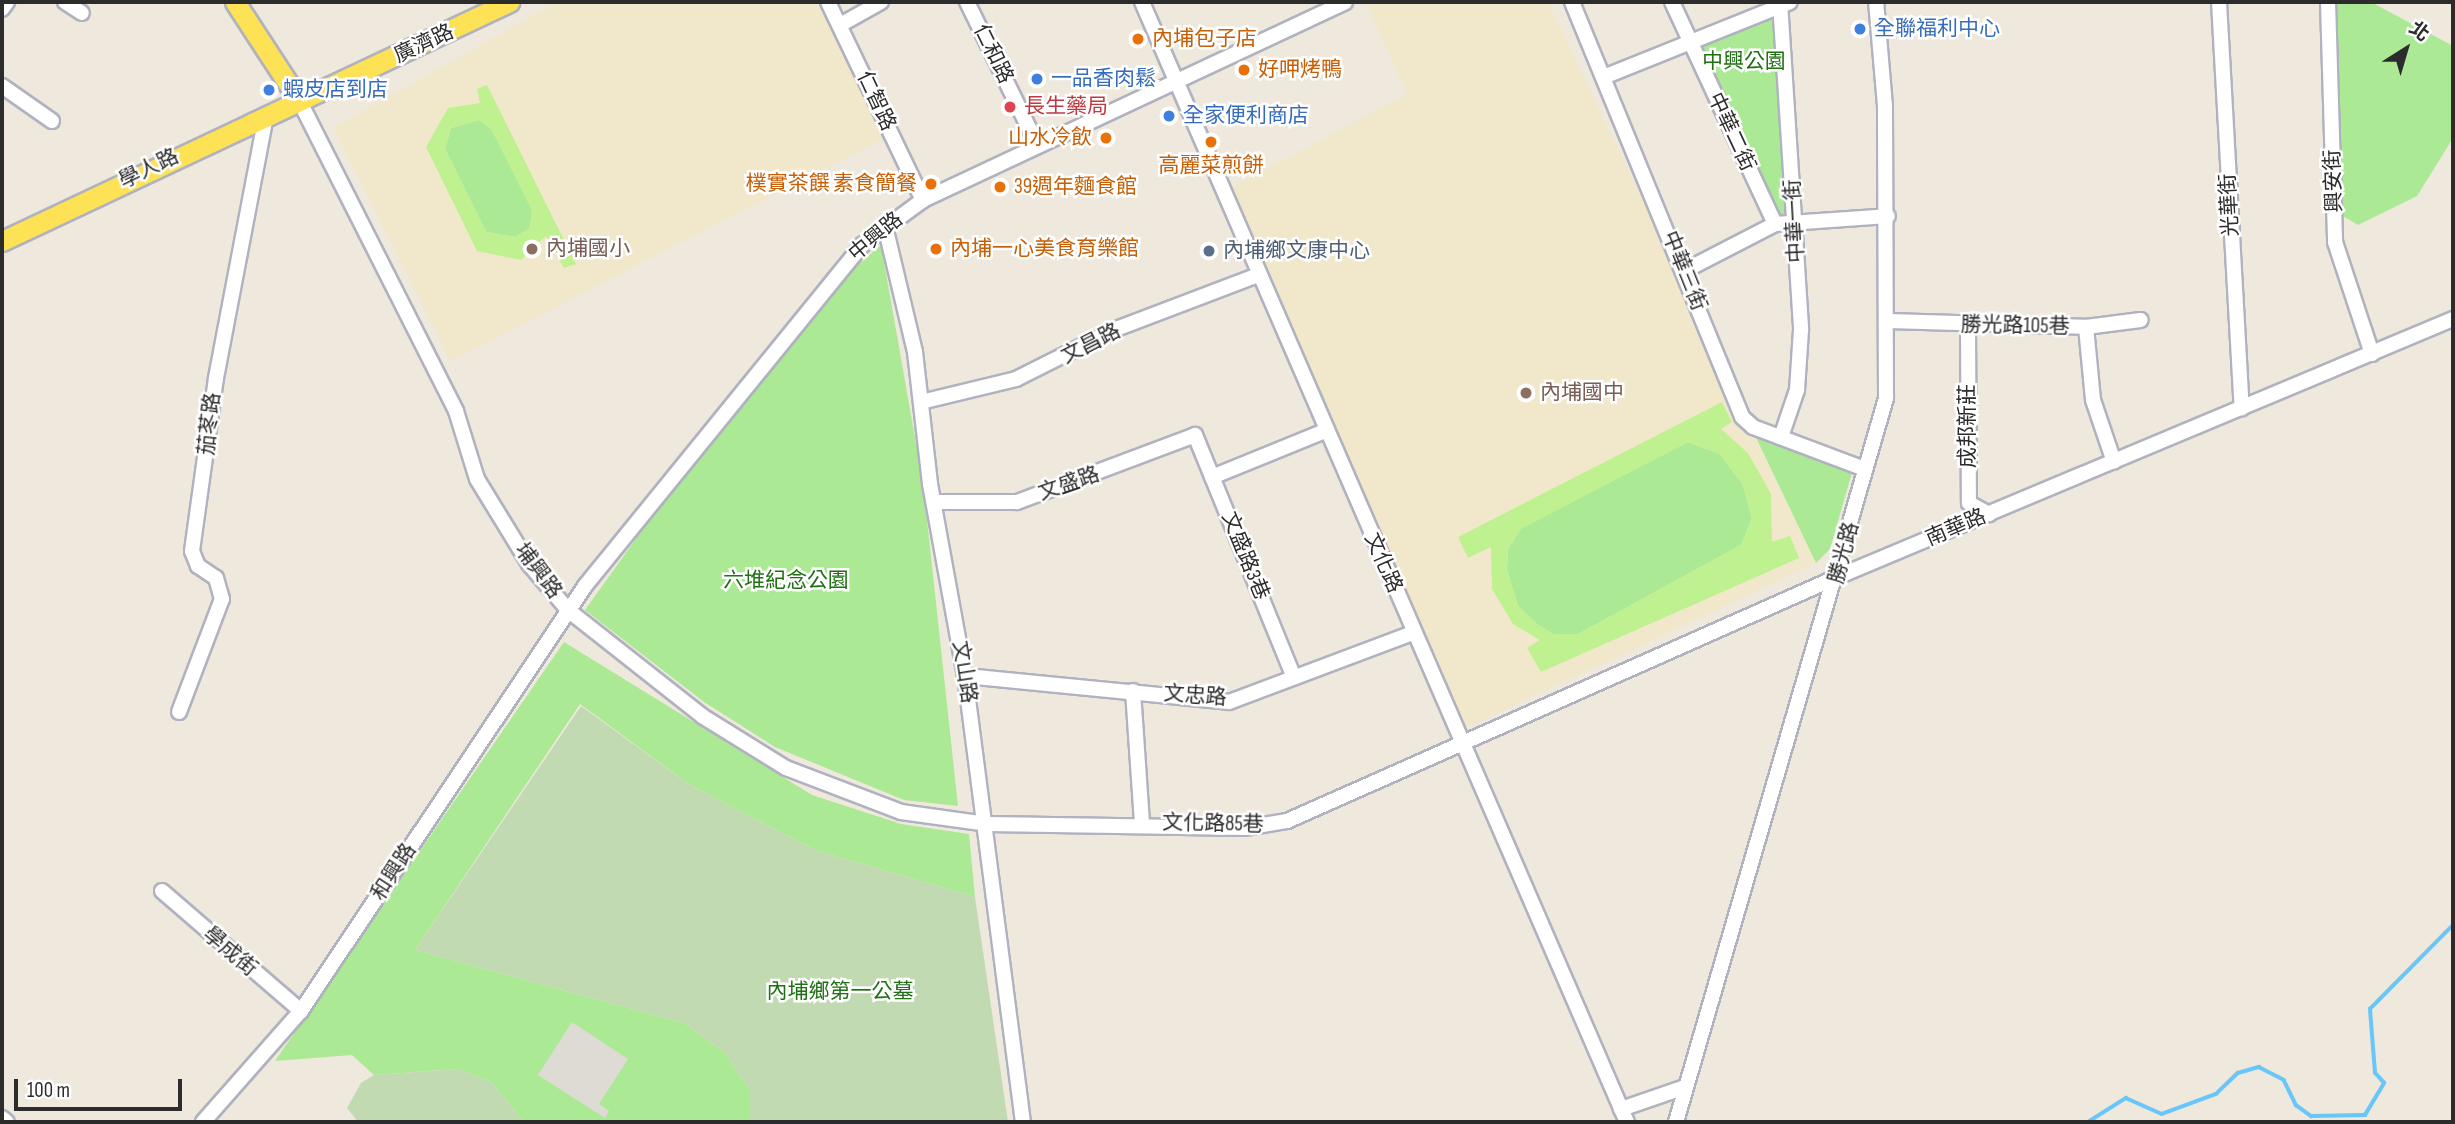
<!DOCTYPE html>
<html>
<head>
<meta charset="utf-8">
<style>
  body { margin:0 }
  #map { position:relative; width:2455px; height:1124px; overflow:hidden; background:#eee8dd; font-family:"Sofia Sans Condensed","Noto Sans TC",sans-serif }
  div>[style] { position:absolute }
  .education>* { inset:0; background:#f1e8cb }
  .green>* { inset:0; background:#abe995 }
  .cemetery>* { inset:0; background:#c2dab2 }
  .pitch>* { inset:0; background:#c0f190 }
  .plaza>* { inset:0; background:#dedbd4 }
  .stream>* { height:3.5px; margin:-1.75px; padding:0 1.75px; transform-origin:1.75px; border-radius:1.75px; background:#68c6f8 }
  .roads { filter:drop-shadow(2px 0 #b1b2c0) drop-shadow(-2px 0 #b1b2c0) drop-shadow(0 2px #b1b2c0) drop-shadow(0 -2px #b1b2c0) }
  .minor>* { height:14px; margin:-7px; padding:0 7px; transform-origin:7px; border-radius:7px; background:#fff }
  .major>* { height:19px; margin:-9.5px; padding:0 9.5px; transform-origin:9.5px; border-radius:9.5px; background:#fce254 }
  .dots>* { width:19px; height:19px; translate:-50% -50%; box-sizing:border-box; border:4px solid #fff; border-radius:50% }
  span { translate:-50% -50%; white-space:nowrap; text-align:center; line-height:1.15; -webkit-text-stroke:5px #fff; paint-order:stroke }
  .shop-label { font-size:21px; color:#366cbe }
  .left { translate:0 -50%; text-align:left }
  .food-label { font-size:21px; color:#c56008 }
  .right { translate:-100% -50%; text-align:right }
  .street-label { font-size:21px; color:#2c2c2c }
  .park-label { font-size:21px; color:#207014 }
  .health-label { font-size:21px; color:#be3a42 }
  .education-label { font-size:21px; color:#785e54 }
  .service-label { font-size:21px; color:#4e5e75 }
  .frame { position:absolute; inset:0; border:4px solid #2c2c2c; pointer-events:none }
  .north { position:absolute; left:2371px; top:14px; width:70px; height:70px; -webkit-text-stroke:5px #fff; paint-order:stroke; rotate:37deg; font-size:19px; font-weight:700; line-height:28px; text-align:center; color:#2c2c2c }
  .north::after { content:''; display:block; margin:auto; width:24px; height:32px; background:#2c2c2c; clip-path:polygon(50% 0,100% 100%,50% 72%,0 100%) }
  .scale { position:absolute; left:14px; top:1079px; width:168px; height:32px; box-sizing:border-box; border:4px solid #2c2c2c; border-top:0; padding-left:9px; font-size:21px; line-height:24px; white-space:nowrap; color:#2c2c2c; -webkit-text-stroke:5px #fff; paint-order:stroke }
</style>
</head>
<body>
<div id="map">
  <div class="education">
    <div style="clip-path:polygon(557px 2px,817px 2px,889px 136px,451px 361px,333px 128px)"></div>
    <div style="clip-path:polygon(1548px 2px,1816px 563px,1464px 729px,1232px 187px,1407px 94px,1366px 3px)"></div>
  </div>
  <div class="green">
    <div style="clip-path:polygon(2334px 2px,2371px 2px,2453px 46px,2453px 138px,2417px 196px,2358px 225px,2343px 216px,2341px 198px)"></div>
    <div style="clip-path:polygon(1778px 8px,1791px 217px,1776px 219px,1694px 43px)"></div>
    <div style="clip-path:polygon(479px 120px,491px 128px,532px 210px,530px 228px,515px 237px,486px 232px,445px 149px,451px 128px)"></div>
    <div style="clip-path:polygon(881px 245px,923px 483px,958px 806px,904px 800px,775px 747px,704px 702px,585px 610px,706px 441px,835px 285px)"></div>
    <div style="clip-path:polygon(1751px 427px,1853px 469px,1830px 549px,1816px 563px)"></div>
    <div style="clip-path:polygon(1688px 442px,1720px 454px,1743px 485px,1752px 518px,1741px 545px,1578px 634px,1553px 634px,1537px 624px,1518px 606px,1507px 569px,1508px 549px,1521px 528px)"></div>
    <div style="clip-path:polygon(564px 642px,812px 795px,901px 824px,969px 834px,975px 897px,815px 850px,690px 785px,580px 704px,415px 950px,684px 1023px,725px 1053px,749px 1089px,749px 1122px,524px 1122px,491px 1082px,457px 1069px,374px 1075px,352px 1055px,275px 1061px)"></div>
  </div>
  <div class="cemetery">
    <div style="clip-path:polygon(581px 706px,690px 785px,815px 850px,975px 897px,1008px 1122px,749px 1122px,749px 1089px,725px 1053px,684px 1023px,415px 950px)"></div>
    <div style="clip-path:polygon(457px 1069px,491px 1082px,524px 1122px,358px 1122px,347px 1108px,361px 1083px,374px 1075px)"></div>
  </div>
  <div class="pitch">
    <div style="clip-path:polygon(evenodd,487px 85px,576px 264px,564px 268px,546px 236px,521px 260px,477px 251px,426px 147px,448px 108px,480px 103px,477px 89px,487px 85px,479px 120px,491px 129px,532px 210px,530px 228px,515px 237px,486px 232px,445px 149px,451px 128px,479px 120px)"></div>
    <div style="clip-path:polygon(evenodd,1722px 402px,1732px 422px,1721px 429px,1748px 453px,1771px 494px,1772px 542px,1790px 536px,1799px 558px,1541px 672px,1527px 648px,1540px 640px,1513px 624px,1492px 589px,1491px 547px,1468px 558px,1458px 537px,1722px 402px,1688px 442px,1720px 454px,1743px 485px,1752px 518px,1741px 545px,1578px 634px,1553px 634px,1537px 624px,1518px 606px,1507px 569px,1508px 549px,1521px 529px,1688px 442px)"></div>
  </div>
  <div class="plaza">
    <div style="clip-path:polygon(572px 1022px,628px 1059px,599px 1104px,609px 1111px,605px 1118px,538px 1075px)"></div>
  </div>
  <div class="stream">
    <div style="left:2088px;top:1122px;width:45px;rotate:-32.3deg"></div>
    <div style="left:2126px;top:1098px;width:39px;rotate:24deg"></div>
    <div style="left:2162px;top:1114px;width:58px;rotate:-20.3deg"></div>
    <div style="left:2216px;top:1094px;width:30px;rotate:-44deg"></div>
    <div style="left:2238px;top:1073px;width:22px;rotate:-16deg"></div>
    <div style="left:2259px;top:1067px;width:28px;rotate:27deg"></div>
    <div style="left:2284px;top:1080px;width:28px;rotate:64deg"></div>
    <div style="left:2296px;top:1105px;width:19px;rotate:36deg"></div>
    <div style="left:2311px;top:1116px;width:54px;rotate:-1.1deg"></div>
    <div style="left:2365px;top:1115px;width:37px;rotate:-59deg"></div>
    <div style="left:2384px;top:1083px;width:13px;rotate:-132deg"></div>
    <div style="left:2375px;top:1073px;width:64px;rotate:-94.5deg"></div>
    <div style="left:2370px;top:1009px;width:118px;rotate:-45.3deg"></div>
  </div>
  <div class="roads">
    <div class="minor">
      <div style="left:65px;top:2px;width:20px;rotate:33deg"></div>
      <div style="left:828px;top:2px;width:220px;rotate:64.4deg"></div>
      <div style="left:967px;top:2px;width:158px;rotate:63.8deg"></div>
      <div style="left:1142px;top:2px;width:1221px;rotate:66.59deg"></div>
      <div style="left:1572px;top:2px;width:448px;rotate:67.7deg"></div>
      <div style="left:1742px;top:417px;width:15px;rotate:42deg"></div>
      <div style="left:1753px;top:427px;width:120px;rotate:20.6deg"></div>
      <div style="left:1672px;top:2px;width:245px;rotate:65.1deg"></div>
      <div style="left:1780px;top:2px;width:329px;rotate:86.3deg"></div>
      <div style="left:1801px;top:330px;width:60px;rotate:93.8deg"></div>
      <div style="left:1797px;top:390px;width:50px;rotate:108.8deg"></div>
      <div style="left:2219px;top:2px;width:407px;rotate:86.8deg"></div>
      <div style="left:2328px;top:2px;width:240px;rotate:88.3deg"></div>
      <div style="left:2335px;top:242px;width:118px;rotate:71.7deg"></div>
      <div style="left:2px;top:9px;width:9px;rotate:-54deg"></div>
      <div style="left:840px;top:25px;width:47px;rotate:-29.3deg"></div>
      <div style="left:1606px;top:76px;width:198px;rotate:-21.9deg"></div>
      <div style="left:2px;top:86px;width:61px;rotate:35deg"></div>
      <div style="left:299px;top:100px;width:348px;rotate:63.2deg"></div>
      <div style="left:456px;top:411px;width:71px;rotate:72.8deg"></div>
      <div style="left:477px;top:479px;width:100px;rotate:58.5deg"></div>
      <div style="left:529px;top:564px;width:60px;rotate:49.7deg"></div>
      <div style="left:568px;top:610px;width:171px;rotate:38.3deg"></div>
      <div style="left:702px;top:716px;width:99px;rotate:31.8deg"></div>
      <div style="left:786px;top:768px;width:123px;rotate:20.9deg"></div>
      <div style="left:901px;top:812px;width:88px;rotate:7.9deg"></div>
      <div style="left:988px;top:824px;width:257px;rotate:0.9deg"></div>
      <div style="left:1245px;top:828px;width:43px;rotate:-9.5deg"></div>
      <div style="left:1287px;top:821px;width:602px;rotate:-23.92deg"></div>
      <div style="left:1837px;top:577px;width:668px;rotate:-22.73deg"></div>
      <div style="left:885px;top:226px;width:130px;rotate:76.6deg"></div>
      <div style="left:915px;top:352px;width:133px;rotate:83.5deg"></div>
      <div style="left:930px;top:484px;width:195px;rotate:79.7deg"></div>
      <div style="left:965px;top:676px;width:450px;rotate:82.6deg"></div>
      <div style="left:1684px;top:271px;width:102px;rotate:-27.3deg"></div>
      <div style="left:1775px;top:224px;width:113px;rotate:-4deg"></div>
      <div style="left:1889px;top:321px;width:197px;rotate:1.7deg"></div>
      <div style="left:2086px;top:327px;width:55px;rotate:-7.3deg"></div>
      <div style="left:1968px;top:327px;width:176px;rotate:89.7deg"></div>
      <div style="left:1969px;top:503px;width:23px;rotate:29deg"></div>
      <div style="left:2086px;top:327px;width:73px;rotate:84.5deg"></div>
      <div style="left:2093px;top:400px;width:65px;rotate:71.3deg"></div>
      <div style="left:921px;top:402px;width:98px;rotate:-13.6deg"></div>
      <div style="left:1016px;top:379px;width:112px;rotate:-26.6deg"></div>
      <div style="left:1116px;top:329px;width:152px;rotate:-20.8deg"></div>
      <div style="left:1212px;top:477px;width:122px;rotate:-22.2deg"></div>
      <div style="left:936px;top:502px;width:81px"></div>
      <div style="left:1017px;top:502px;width:190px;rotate:-20.6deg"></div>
      <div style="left:1195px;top:435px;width:261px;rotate:67.8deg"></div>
      <div style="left:965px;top:676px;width:265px;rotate:5.6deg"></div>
      <div style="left:1229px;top:702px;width:197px;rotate:-20.6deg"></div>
      <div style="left:1133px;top:691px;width:132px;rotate:86.1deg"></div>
      <div style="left:179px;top:712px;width:121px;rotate:-69.2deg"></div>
      <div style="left:222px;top:599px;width:22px;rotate:-106deg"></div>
      <div style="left:216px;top:578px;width:22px;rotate:-146deg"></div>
      <div style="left:198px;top:566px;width:16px;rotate:-112deg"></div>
      <div style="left:192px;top:551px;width:175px;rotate:-82.1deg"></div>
      <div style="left:216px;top:378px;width:266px;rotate:-79.2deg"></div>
      <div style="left:162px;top:891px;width:184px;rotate:40.8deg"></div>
      <div style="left:1621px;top:1109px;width:68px;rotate:-19deg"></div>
      <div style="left:2px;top:1118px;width:6px;rotate:39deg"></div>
      <div style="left:203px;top:1122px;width:148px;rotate:-48.6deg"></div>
      <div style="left:301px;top:1011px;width:511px;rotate:-56.25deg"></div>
      <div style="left:585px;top:586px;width:439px;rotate:-50.9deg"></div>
      <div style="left:862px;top:245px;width:76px;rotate:-36.4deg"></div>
      <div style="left:923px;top:200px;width:466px;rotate:-25.1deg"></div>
      <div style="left:1676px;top:1122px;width:754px;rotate:-73.82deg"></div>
      <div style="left:1886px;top:398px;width:292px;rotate:-90.2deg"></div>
      <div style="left:1885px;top:106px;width:104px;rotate:-94.9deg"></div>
    </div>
    <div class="major">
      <div style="left:235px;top:2px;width:117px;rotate:56.9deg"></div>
      <div style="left:2px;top:241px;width:561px;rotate:-25.24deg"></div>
    </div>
  </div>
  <div class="dots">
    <div style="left:1860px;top:29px;background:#3f7fe0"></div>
    <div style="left:1138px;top:39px;background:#e8710a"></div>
    <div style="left:1244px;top:70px;background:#e8710a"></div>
    <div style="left:1037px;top:79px;background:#3f7fe0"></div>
    <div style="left:269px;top:90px;background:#3f7fe0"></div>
    <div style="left:1010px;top:107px;background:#e0444e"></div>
    <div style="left:1169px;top:116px;background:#3f7fe0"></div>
    <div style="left:1106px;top:138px;background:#e8710a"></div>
    <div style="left:1211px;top:142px;background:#e8710a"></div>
    <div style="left:931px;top:184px;background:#e8710a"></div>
    <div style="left:1000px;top:187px;background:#e8710a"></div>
    <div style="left:532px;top:249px;background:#8d6e63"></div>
    <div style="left:936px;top:249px;background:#e8710a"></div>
    <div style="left:1209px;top:251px;background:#5c6f8a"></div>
    <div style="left:1526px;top:393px;background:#8d6e63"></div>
  </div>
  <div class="shop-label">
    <span class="left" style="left:1874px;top:29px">全聯福利中心</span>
    <span class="left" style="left:1051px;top:79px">一品香肉鬆</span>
    <span class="left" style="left:283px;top:90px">蝦皮店到店</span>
    <span class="left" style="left:1183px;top:116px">全家便利商店</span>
  </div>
  <div class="food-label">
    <span class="left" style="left:1152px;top:39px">內埔包子店</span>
    <span class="left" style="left:1258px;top:70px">好呷烤鴨</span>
    <span class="right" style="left:1092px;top:138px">山水冷飲</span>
    <span style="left:1211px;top:166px">高麗菜煎餅</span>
    <span class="right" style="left:917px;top:184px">樸實茶饌 素食簡餐</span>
    <span class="left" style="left:1014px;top:187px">39週年麵食館</span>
    <span class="left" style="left:950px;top:249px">內埔一心美食育樂館</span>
  </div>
  <div class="street-label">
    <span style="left:424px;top:44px;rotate:-25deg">廣濟路</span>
    <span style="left:993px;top:54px;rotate:64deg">仁和路</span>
    <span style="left:876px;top:101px;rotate:65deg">仁智路</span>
    <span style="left:1731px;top:132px;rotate:65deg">中華二街</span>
    <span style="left:149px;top:169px;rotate:-26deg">學人路</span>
    <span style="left:2334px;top:181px;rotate:-92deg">興安街</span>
    <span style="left:2230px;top:205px;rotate:-93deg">光華街</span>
    <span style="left:1795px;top:221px;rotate:-93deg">中華一街</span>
    <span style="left:876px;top:237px;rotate:-40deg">中興路</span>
    <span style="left:1684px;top:271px;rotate:68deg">中華三街</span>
    <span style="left:2015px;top:326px;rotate:1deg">勝光路105巷</span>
    <span style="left:1091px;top:344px;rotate:-27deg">文昌路</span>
    <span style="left:210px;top:424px;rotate:-84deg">茄苳路</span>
    <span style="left:1968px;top:426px;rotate:-90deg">成邦新莊</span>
    <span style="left:1069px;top:484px;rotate:-19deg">文盛路</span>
    <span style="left:1956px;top:528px;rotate:-23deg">南華路</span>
    <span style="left:1844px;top:553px;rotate:-75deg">勝光路</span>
    <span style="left:1245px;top:556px;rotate:68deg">文盛路3巷</span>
    <span style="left:1383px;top:563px;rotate:66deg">文化路</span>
    <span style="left:538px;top:571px;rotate:53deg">埔興路</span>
    <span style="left:964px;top:672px;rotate:81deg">文山路</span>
    <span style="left:1195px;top:696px;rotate:4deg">文忠路</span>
    <span style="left:1213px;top:824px;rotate:1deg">文化路85巷</span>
    <span style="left:394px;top:872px;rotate:-57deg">和興路</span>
    <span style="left:230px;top:952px;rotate:40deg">學成街</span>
  </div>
  <div class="park-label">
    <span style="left:1744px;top:62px">中興公園</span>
    <span style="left:786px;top:581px">六堆紀念公園</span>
    <span style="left:840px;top:992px">內埔鄉第一公墓</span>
  </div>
  <div class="health-label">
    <span class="left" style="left:1024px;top:107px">長生藥局</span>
  </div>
  <div class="education-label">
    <span class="left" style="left:546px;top:249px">內埔國小</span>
    <span class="left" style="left:1540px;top:393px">內埔國中</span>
  </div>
  <div class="service-label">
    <span class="left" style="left:1223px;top:251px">內埔鄉文康中心</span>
  </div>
  <div class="frame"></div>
  <div class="north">北</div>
  <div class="scale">100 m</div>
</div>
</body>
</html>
